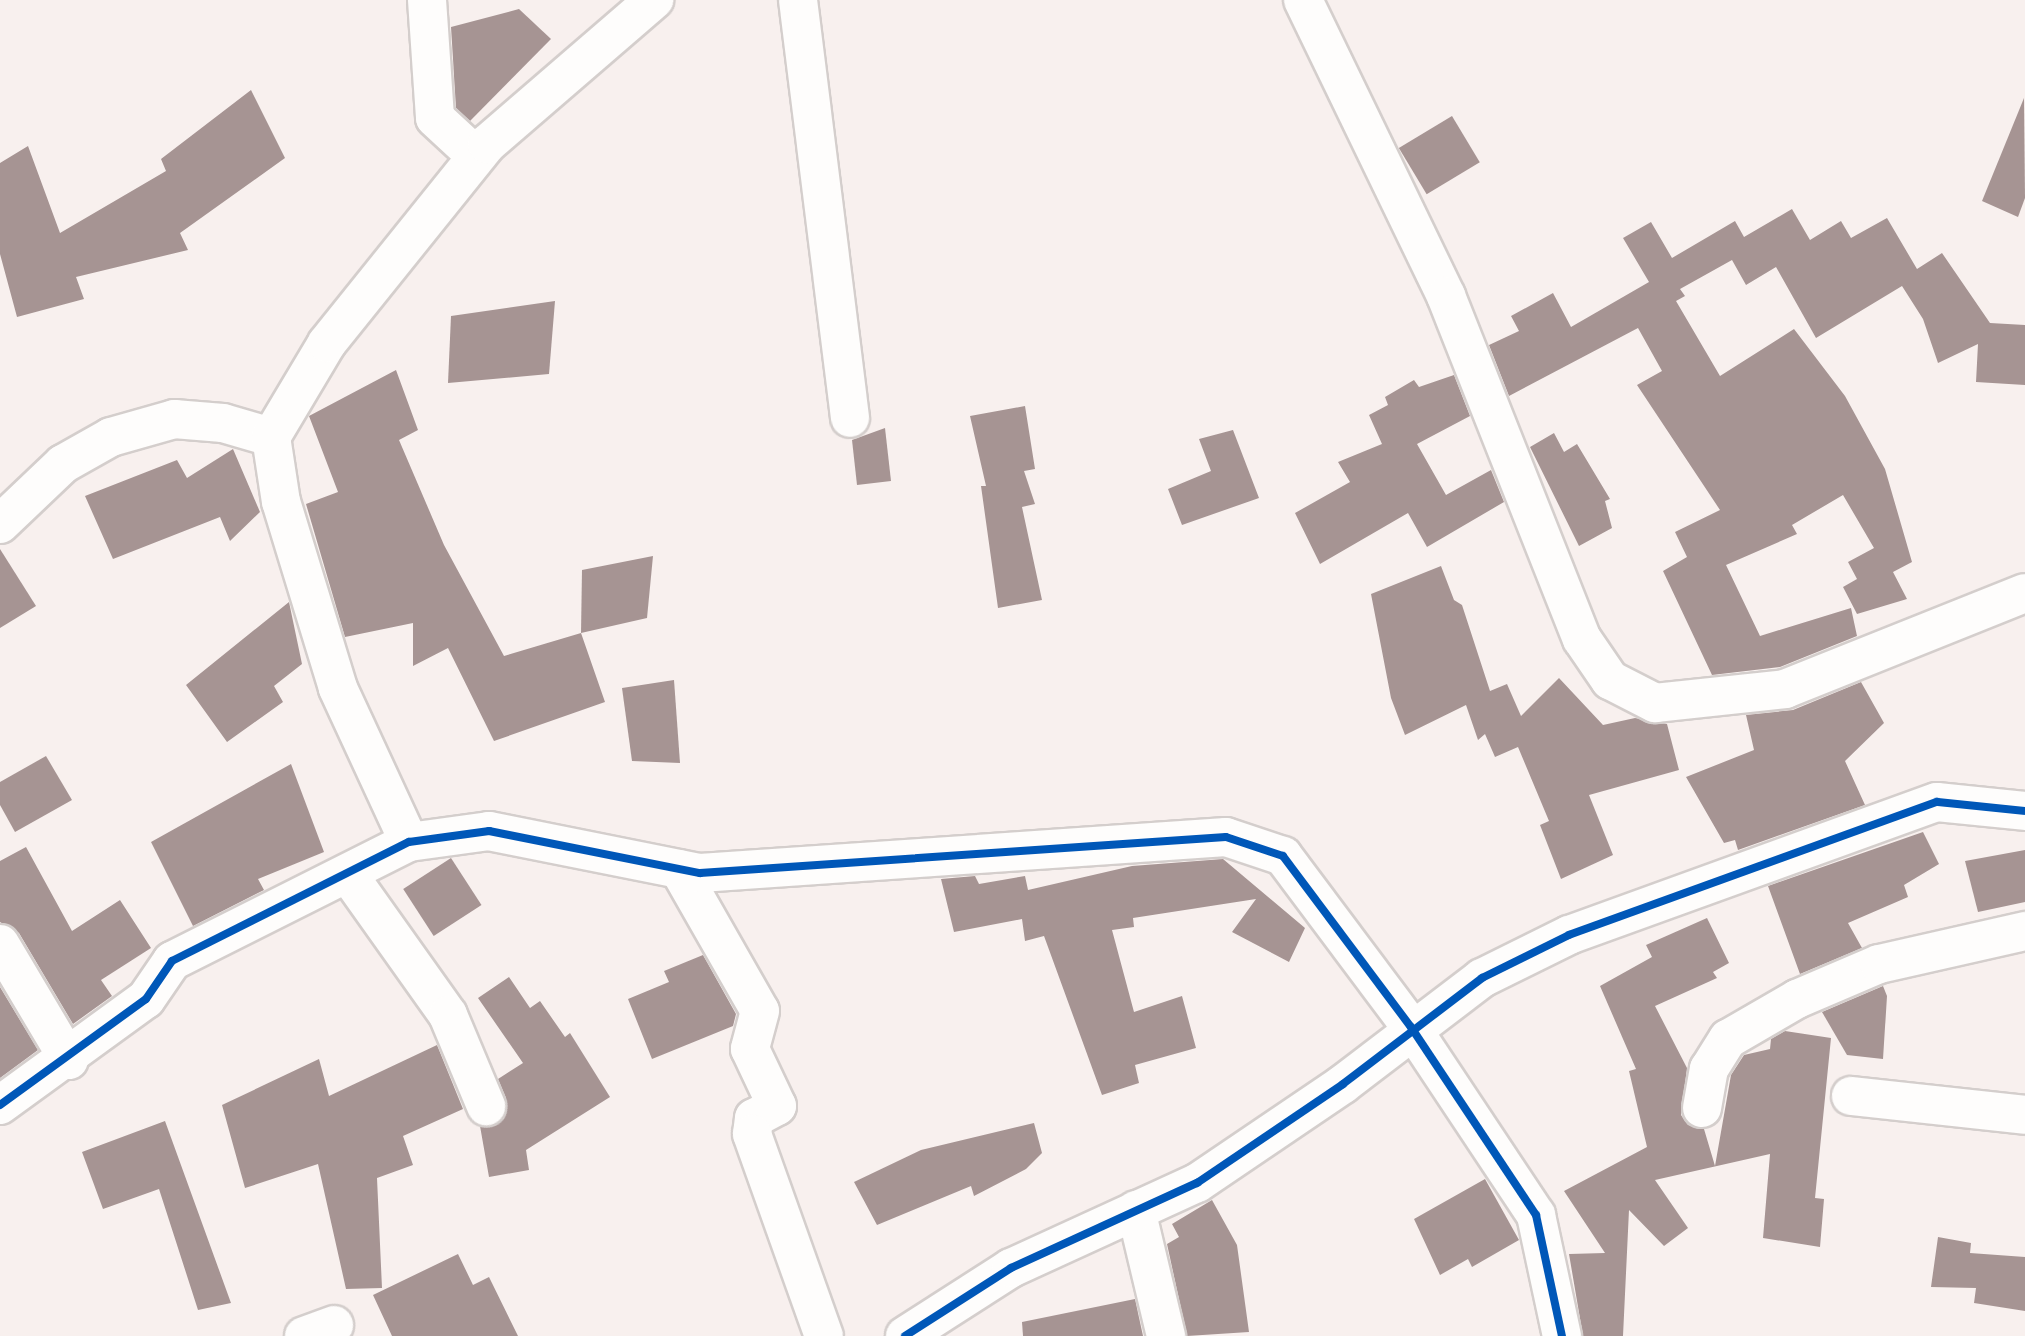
<!DOCTYPE html>
<html>
<head>
<meta charset="utf-8">
<style>
  body { margin:0 }
  #map { position:relative; width:2025px; height:1336px; overflow:hidden; background:#f8f0ee; font-family:Inter,sans-serif }
  div>[style] { position:absolute }
  .building>* { inset:0; background:#a69493; transform-origin:0 0 }
  .roads { filter:drop-shadow(2px 0 #d4cecc) drop-shadow(-2px 0 #d4cecc) drop-shadow(0 2px #d4cecc) drop-shadow(0 -2px #d4cecc) }
  .minor>* { height:38px; margin:-19px; padding:0 19px; transform-origin:19px; border-radius:19px; background:#fefdfc }
  .cycleway>* { height:8px; margin:-4px; padding:0 4px; transform-origin:4px; border-radius:4px; background:#0057b8 }
  span { translate:-50% -50%; white-space:nowrap; text-align:center; line-height:1.15; -webkit-text-stroke:8px #fff; paint-order:stroke }
</style>
</head>
<body>
<div id="map">
  <div class="building">
    <div style="clip-path:polygon(519px 9px,551px 39px,470px 121px,456px 108px,451px 27px)"></div>
    <div style="clip-path:polygon(251px 90px,285px 158px,180px 233px,188px 250px,76px 277px,84px 299px,17px 317px,0 254px,0 163px,28px 146px,60px 233px,166px 171px,161px 159px)"></div>
    <div style="clip-path:polygon(2024px 98px,2025px 198px,2018px 217px,1982px 201px)"></div>
    <div style="left:1452px;top:116px;width:54px;height:62px;rotate:59deg"></div>
    <div style="clip-path:polygon(1792px 209px,1810px 240px,1841px 221px,1851px 238px,1887px 218px,1917px 269px,1942px 253px,1990px 323px,2025px 325px,2025px 385px,1976px 382px,1978px 344px,1938px 363px,1923px 319px,1902px 286px,1816px 338px,1776px 267px,1746px 285px,1732px 260px,1680px 289px,1685px 296px,1676px 301px,1720px 376px,1794px 329px,1845px 396px,1885px 469px,1912px 562px,1893px 572px,1907px 599px,1857px 614px,1843px 587px,1857px 579px,1848px 562px,1874px 548px,1843px 495px,1792px 525px,1797px 534px,1726px 565px,1760px 636px,1851px 608px,1857px 636px,1780px 667px,1712px 675px,1663px 571px,1687px 557px,1675px 532px,1720px 510px,1637px 385px,1662px 371px,1638px 328px,1509px 396px,1489px 345px,1519px 331px,1511px 316px,1553px 293px,1571px 327px,1649px 282px,1623px 238px,1651px 222px,1672px 258px,1735px 221px,1744px 237px)"></div>
    <div style="clip-path:polygon(555px 301px,549px 374px,448px 383px,451px 316px)"></div>
    <div style="clip-path:polygon(396px 370px,418px 430px,399px 440px,444px 545px,504px 656px,581px 633px,605px 702px,494px 741px,448px 648px,413px 666px,413px 623px,345px 637px,306px 504px,338px 492px,309px 416px)"></div>
    <div style="clip-path:polygon(1454px 375px,1470px 416px,1417px 444px,1446px 495px,1491px 470px,1504px 502px,1427px 547px,1408px 513px,1320px 564px,1295px 513px,1350px 482px,1338px 462px,1382px 444px,1369px 415px,1388px 405px,1385px 397px,1414px 380px,1419px 387px)"></div>
    <div style="clip-path:polygon(1025px 406px,1035px 469px,1024px 471px,1035px 504px,1022px 507px,1042px 600px,998px 608px,981px 486px,986px 486px,970px 416px)"></div>
    <div style="clip-path:polygon(885px 428px,891px 481px,857px 485px,852px 440px)"></div>
    <div style="clip-path:polygon(1233px 430px,1259px 498px,1182px 525px,1168px 489px,1211px 471px,1199px 439px)"></div>
    <div style="clip-path:polygon(1554px 433px,1564px 452px,1577px 444px,1610px 499px,1605px 501px,1612px 528px,1579px 546px,1530px 447px)"></div>
    <div style="clip-path:polygon(233px 449px,260px 512px,230px 541px,220px 517px,113px 559px,85px 496px,177px 460px,187px 478px)"></div>
    <div style="clip-path:polygon(0 549px,36px 606px,0 628px)"></div>
    <div style="clip-path:polygon(653px 556px,647px 618px,581px 633px,582px 570px)"></div>
    <div style="clip-path:polygon(1441px 566px,1454px 600px,1462px 605px,1490px 691px,1507px 684px,1521px 716px,1559px 678px,1603px 725px,1635px 718px,1667px 724px,1679px 770px,1589px 795px,1613px 855px,1561px 879px,1540px 825px,1549px 821px,1518px 747px,1495px 757px,1485px 734px,1478px 740px,1466px 705px,1405px 735px,1391px 698px,1371px 594px)"></div>
    <div style="clip-path:polygon(289px 602px,302px 664px,274px 686px,283px 702px,227px 742px,186px 685px)"></div>
    <div style="clip-path:polygon(674px 680px,680px 763px,632px 761px,622px 688px)"></div>
    <div style="clip-path:polygon(1861px 682px,1884px 723px,1845px 761px,1865px 805px,1738px 850px,1735px 840px,1724px 843px,1686px 777px,1754px 750px,1746px 715px,1793px 710px)"></div>
    <div style="clip-path:polygon(46px 756px,72px 800px,15px 832px,0 805px,0 782px)"></div>
    <div style="clip-path:polygon(291px 764px,324px 852px,258px 879px,264px 890px,193px 926px,151px 842px)"></div>
    <div style="clip-path:polygon(1923px 832px,1939px 864px,1904px 885px,1908px 897px,1848px 923px,1862px 948px,1800px 974px,1768px 886px)"></div>
    <div style="clip-path:polygon(26px 847px,72px 931px,120px 900px,151px 948px,101px 980px,112px 996px,73px 1024px,19px 933px,0 922px,0 861px)"></div>
    <div style="clip-path:polygon(2025px 850px,2025px 902px,1978px 912px,1965px 861px)"></div>
    <div style="left:451px;top:858px;width:56px;height:57px;rotate:57deg"></div>
    <div style="clip-path:polygon(1223px 859px,1305px 928px,1289px 962px,1232px 932px,1256px 899px,1133px 918px,1134px 927px,1112px 930px,1134px 1012px,1182px 996px,1196px 1048px,1135px 1065px,1139px 1083px,1102px 1095px,1044px 936px,1025px 941px,1022px 919px,954px 932px,941px 879px,975px 876px,979px 884px,1025px 876px,1028px 890px,1132px 866px)"></div>
    <div style="clip-path:polygon(1707px 918px,1729px 963px,1713px 972px,1717px 978px,1655px 1006px,1687px 1068px,1681px 1115px,1688px 1125px,1704px 1129px,1715px 1166px,1731px 1075px,1744px 1055px,1770px 1049px,1771px 1039px,1785px 1031px,1831px 1038px,1815px 1198px,1824px 1199px,1820px 1247px,1763px 1238px,1770px 1154px,1655px 1180px,1688px 1228px,1664px 1246px,1629px 1210px,1623px 1336px,1583px 1336px,1569px 1254px,1605px 1253px,1564px 1191px,1647px 1147px,1629px 1071px,1636px 1069px,1600px 986px,1652px 957px,1646px 945px)"></div>
    <div style="clip-path:polygon(703px 955px,736px 1014px,733px 1026px,652px 1059px,628px 999px,669px 982px,664px 971px)"></div>
    <div style="clip-path:polygon(509px 977px,530px 1008px,540px 1001px,565px 1037px,570px 1033px,610px 1097px,526px 1150px,529px 1170px,489px 1177px,480px 1126px,504px 1119px,506px 1098px,498px 1079px,523px 1063px,478px 998px)"></div>
    <div style="clip-path:polygon(1883px 986px,1887px 996px,1883px 1059px,1847px 1055px,1822px 1012px)"></div>
    <div style="clip-path:polygon(0 987px,38px 1050px,0 1078px)"></div>
    <div style="clip-path:polygon(437px 1045px,463px 1109px,403px 1136px,413px 1165px,377px 1178px,382px 1288px,346px 1289px,318px 1164px,245px 1188px,222px 1105px,319px 1059px,329px 1096px)"></div>
    <div style="clip-path:polygon(165px 1121px,231px 1303px,198px 1310px,159px 1189px,103px 1209px,82px 1152px)"></div>
    <div style="clip-path:polygon(1034px 1123px,1042px 1153px,1026px 1169px,974px 1196px,971px 1186px,877px 1225px,854px 1182px,921px 1150px)"></div>
    <div style="clip-path:polygon(1485px 1179px,1519px 1240px,1472px 1267px,1468px 1259px,1440px 1275px,1414px 1219px)"></div>
    <div style="clip-path:polygon(1212px 1200px,1237px 1245px,1249px 1332px,1187px 1336px,1167px 1244px,1179px 1237px,1172px 1224px)"></div>
    <div style="clip-path:polygon(1938px 1237px,1971px 1243px,1970px 1253px,2025px 1257px,2025px 1311px,1974px 1303px,1976px 1288px,1931px 1287px)"></div>
    <div style="clip-path:polygon(458px 1254px,473px 1285px,489px 1277px,518px 1336px,392px 1336px,373px 1295px)"></div>
    <div style="clip-path:polygon(1135px 1299px,1143px 1336px,1023px 1336px,1022px 1322px)"></div>
  </div>
  <div class="roads">
    <div class="minor">
      <div style="left:427px;top:0;width:118px;rotate:86.1deg"></div>
      <div style="left:435px;top:118px;width:56px;rotate:42.8deg"></div>
      <div style="left:798px;top:0;width:421px;rotate:82.9deg"></div>
      <div style="left:1303px;top:0;width:329px;rotate:64.2deg"></div>
      <div style="left:1446px;top:296px;width:369px;rotate:68.4deg"></div>
      <div style="left:1582px;top:639px;width:50px;rotate:55.7deg"></div>
      <div style="left:1610px;top:680px;width:51px;rotate:27.1deg"></div>
      <div style="left:1655px;top:703px;width:131px;rotate:-6.1deg"></div>
      <div style="left:1785px;top:689px;width:258px;rotate:-21.8deg"></div>
      <div style="left:0;top:524px;width:87px;rotate:-43.6deg"></div>
      <div style="left:63px;top:464px;width:55px;rotate:-29.4deg"></div>
      <div style="left:111px;top:437px;width:66px;rotate:-15.9deg"></div>
      <div style="left:174px;top:419px;width:49px;rotate:4.7deg"></div>
      <div style="left:223px;top:423px;width:50px;rotate:16.3deg"></div>
      <div style="left:409px;top:842px;width:170px;rotate:-114.8deg"></div>
      <div style="left:338px;top:688px;width:195px;rotate:-107deg"></div>
      <div style="left:281px;top:502px;width:66px;rotate:-98.7deg"></div>
      <div style="left:271px;top:437px;width:109px;rotate:-59.2deg"></div>
      <div style="left:327px;top:343px;width:255px;rotate:-51.2deg"></div>
      <div style="left:487px;top:144px;width:221px;rotate:-40.8deg"></div>
      <div style="left:679px;top:869px;width:163px;rotate:60.3deg"></div>
      <div style="left:760px;top:1011px;width:39px;rotate:105deg"></div>
      <div style="left:750px;top:1049px;width:63px;rotate:64.7deg"></div>
      <div style="left:777px;top:1106px;width:26px;rotate:152deg"></div>
      <div style="left:754px;top:1118px;width:16px;rotate:97deg"></div>
      <div style="left:752px;top:1134px;width:214px;rotate:70.4deg"></div>
      <div style="left:350px;top:877px;width:169px;rotate:54.6deg"></div>
      <div style="left:448px;top:1015px;width:99px;rotate:67.3deg"></div>
      <div style="left:0;top:944px;width:135px;rotate:59.3deg"></div>
      <div style="left:1851px;top:1096px;width:175px;rotate:6.2deg"></div>
      <div style="left:0;top:1105px;width:180px;rotate:-36deg"></div>
      <div style="left:146px;top:999px;width:46px;rotate:-55.6deg"></div>
      <div style="left:172px;top:961px;width:265px;rotate:-26.7deg"></div>
      <div style="left:409px;top:842px;width:81px;rotate:-7.8deg"></div>
      <div style="left:489px;top:831px;width:215px;rotate:11.3deg"></div>
      <div style="left:700px;top:873px;width:527px;rotate:-3.92deg"></div>
      <div style="left:1226px;top:837px;width:60px;rotate:18.4deg"></div>
      <div style="left:1283px;top:856px;width:214px;rotate:53.2deg"></div>
      <div style="left:1411px;top:1027px;width:226px;rotate:56.4deg"></div>
      <div style="left:1536px;top:1215px;width:124px;rotate:77.9deg"></div>
      <div style="left:1702px;top:1108px;width:40px;rotate:-80deg"></div>
      <div style="left:1709px;top:1069px;width:36px;rotate:-58deg"></div>
      <div style="left:1728px;top:1039px;width:80px;rotate:-30.1deg"></div>
      <div style="left:1797px;top:999px;width:89px;rotate:-23.1deg"></div>
      <div style="left:1879px;top:964px;width:150px;rotate:-12.7deg"></div>
      <div style="left:1136px;top:1210px;width:130px;rotate:76.6deg"></div>
      <div style="left:304px;top:1336px;width:32px;rotate:-20deg"></div>
      <div style="left:905px;top:1336px;width:126px;rotate:-32.7deg"></div>
      <div style="left:1011px;top:1268px;width:205px;rotate:-24.6deg"></div>
      <div style="left:1197px;top:1183px;width:176px;rotate:-34.1deg"></div>
      <div style="left:1343px;top:1084px;width:175px;rotate:-37.3deg"></div>
      <div style="left:1482px;top:978px;width:97px;rotate:-26.3deg"></div>
      <div style="left:1569px;top:935px;width:391px;rotate:-19.9deg"></div>
      <div style="left:1937px;top:802px;width:88px;rotate:5.8deg"></div>
    </div>
  </div>
  <div class="cycleway">
    <div style="left:0;top:1105px;width:180px;rotate:-36deg"></div>
    <div style="left:146px;top:999px;width:46px;rotate:-55.6deg"></div>
    <div style="left:172px;top:961px;width:265px;rotate:-26.7deg"></div>
    <div style="left:409px;top:842px;width:81px;rotate:-7.8deg"></div>
    <div style="left:489px;top:831px;width:215px;rotate:11.3deg"></div>
    <div style="left:700px;top:873px;width:527px;rotate:-3.92deg"></div>
    <div style="left:1226px;top:837px;width:60px;rotate:18.4deg"></div>
    <div style="left:1283px;top:856px;width:214px;rotate:53.2deg"></div>
    <div style="left:1411px;top:1027px;width:226px;rotate:56.4deg"></div>
    <div style="left:1536px;top:1215px;width:124px;rotate:77.9deg"></div>
    <div style="left:905px;top:1336px;width:126px;rotate:-32.7deg"></div>
    <div style="left:1011px;top:1268px;width:205px;rotate:-24.6deg"></div>
    <div style="left:1197px;top:1183px;width:176px;rotate:-34.1deg"></div>
    <div style="left:1343px;top:1084px;width:175px;rotate:-37.3deg"></div>
    <div style="left:1482px;top:978px;width:97px;rotate:-26.3deg"></div>
    <div style="left:1569px;top:935px;width:391px;rotate:-19.9deg"></div>
    <div style="left:1937px;top:802px;width:88px;rotate:5.8deg"></div>
  </div>
</div>
</body>
</html>
